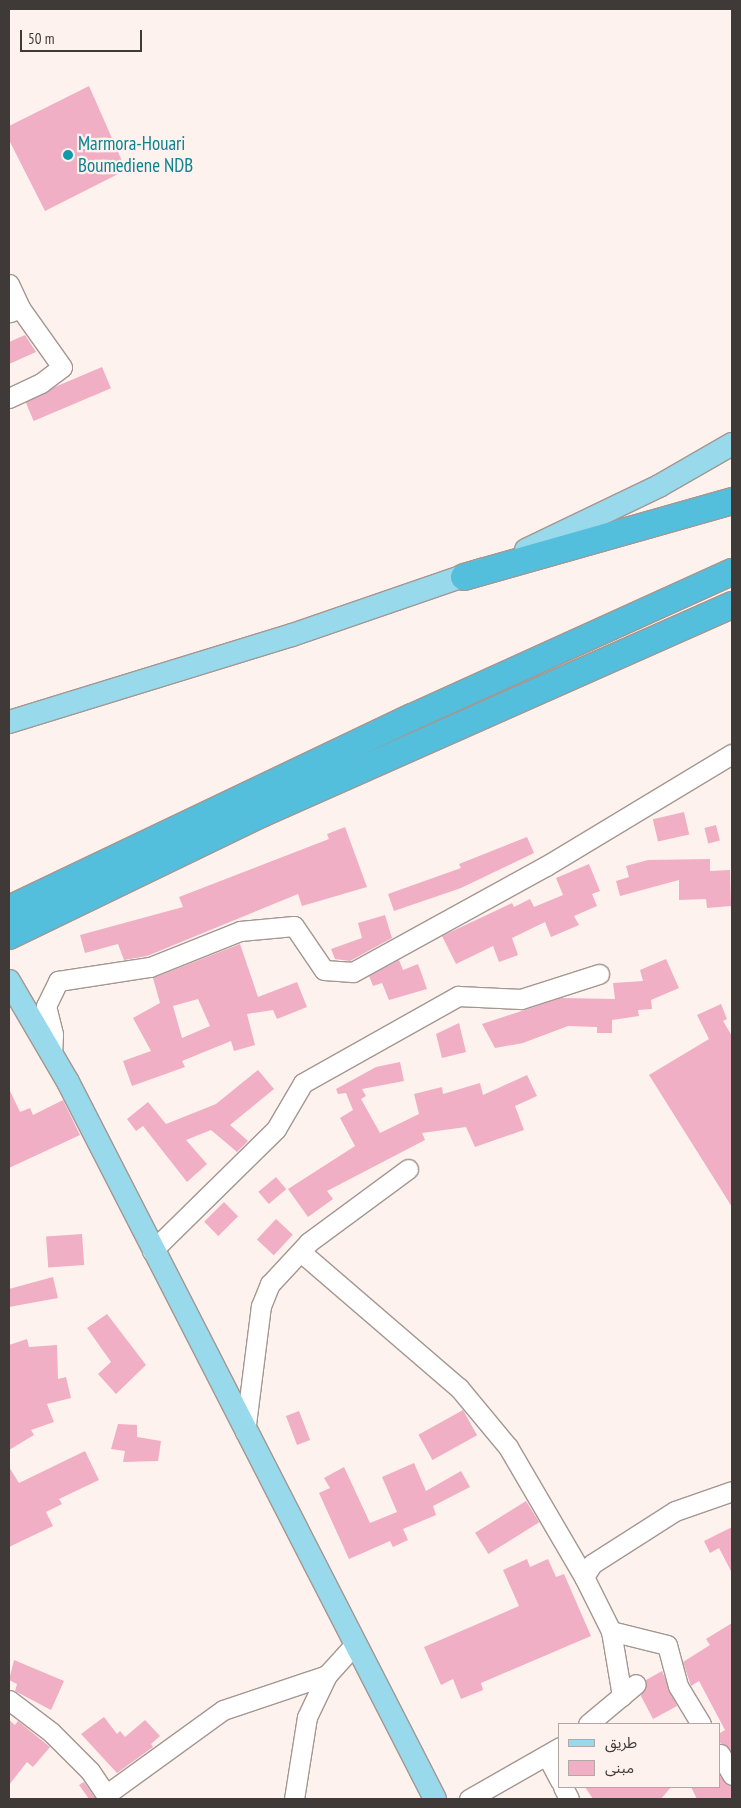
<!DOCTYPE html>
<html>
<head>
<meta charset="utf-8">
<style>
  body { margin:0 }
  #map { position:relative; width:741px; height:1808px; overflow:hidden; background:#fef2ee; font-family:"PT Sans Narrow","Noto Sans Arabic",sans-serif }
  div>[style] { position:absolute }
  .building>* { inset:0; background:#f0afc4; transform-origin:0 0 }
  .roads { filter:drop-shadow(1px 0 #a49792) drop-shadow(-1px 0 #a49792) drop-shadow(0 1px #a49792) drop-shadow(0 -1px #a49792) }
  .minor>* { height:19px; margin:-9.5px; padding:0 9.5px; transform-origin:9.5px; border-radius:9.5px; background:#fff }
  .major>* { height:22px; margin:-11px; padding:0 11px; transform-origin:11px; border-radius:11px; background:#98d9eb }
  .highway>* { height:26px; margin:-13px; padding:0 13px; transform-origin:13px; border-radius:13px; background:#53bfdd }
  .dots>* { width:14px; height:14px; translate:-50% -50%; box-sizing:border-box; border:2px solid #fef2ee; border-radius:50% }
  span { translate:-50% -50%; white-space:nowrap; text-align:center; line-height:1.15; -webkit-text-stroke:4.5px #fef2ee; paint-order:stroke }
  .culture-label { font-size:19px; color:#0d838f }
  .left { translate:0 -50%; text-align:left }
  .frame { position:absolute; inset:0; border:10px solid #3f3937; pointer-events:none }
  .legend { position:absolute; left:558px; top:1723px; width:162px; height:65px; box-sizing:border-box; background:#fef2ee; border:1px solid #b2a8a5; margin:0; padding:6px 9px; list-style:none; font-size:15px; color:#3f3937 }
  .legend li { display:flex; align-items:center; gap:10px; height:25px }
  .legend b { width:25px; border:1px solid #b2a8a5 }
  .scale { position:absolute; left:20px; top:30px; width:122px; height:22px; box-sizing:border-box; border:2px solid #3f3937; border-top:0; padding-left:6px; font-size:15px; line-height:18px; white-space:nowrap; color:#3f3937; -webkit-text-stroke:4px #fef2ee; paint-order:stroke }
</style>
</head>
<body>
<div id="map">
  <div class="building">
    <div style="clip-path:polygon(89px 86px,126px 170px,45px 211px,9px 140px,9px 126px)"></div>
    <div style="clip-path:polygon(25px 335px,36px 352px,9px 364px,9px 342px)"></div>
    <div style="left:102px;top:367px;width:23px;height:84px;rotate:67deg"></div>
    <div style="left:684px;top:812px;width:23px;height:32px;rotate:77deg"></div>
    <div style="left:716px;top:825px;width:16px;height:12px;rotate:76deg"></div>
    <div style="clip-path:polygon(345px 827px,367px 887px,302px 906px,298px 894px,147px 956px,124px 960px,118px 944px,85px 953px,80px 935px,183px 907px,179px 897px,329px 839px,327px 834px)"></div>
    <div style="clip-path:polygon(527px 837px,534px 853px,461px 888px,394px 911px,388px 894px,461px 868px,459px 864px)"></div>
    <div style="clip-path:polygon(710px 859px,710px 871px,730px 870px,731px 906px,707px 908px,706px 899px,679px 900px,679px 880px,620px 896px,616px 881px,629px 877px,626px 866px,648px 860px)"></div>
    <div style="clip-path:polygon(589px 864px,600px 891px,592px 894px,597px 906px,574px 916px,579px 925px,551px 937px,545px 922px,512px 938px,518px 955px,499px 962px,493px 946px,456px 964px,442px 936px,512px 903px,514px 907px,530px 899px,534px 907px,563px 895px,556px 878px)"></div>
    <div style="clip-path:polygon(385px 915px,392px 938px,350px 961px,335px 959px,331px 949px,362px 938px,358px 923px)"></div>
    <div style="clip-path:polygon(evenodd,240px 944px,258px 997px,297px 982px,307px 1007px,277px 1019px,273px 1010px,247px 1014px,255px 1045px,234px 1051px,231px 1041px,182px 1061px,185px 1067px,132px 1086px,123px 1061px,151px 1051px,133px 1018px,160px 1003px,153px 978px,240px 944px,198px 999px,210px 1026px,182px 1038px,173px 1006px,198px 999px)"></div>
    <div style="clip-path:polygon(666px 959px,679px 988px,651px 1000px,652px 1009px,638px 1010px,639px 1016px,612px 1020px,612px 1033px,597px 1033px,597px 1027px,568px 1026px,523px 1043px,495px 1048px,482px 1024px,561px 998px,615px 999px,613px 983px,643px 981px,640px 970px)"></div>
    <div style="clip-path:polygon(399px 960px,403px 970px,418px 964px,427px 989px,389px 1000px,382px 983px,373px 986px,369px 976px)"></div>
    <div style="clip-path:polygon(721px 1004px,727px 1019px,723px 1021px,732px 1036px,732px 1207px,649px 1075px,709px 1039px,697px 1015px)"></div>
    <div style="clip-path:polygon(459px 1023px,466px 1052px,442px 1058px,436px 1034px)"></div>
    <div style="clip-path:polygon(400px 1062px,404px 1081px,362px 1089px,366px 1096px,361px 1099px,380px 1133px,419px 1114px,414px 1094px,442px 1087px,443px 1094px,480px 1083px,483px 1095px,527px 1075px,537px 1096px,515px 1106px,524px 1130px,475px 1147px,466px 1127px,422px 1133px,425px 1140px,327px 1191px,333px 1199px,308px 1217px,288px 1189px,355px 1146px,340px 1118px,353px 1110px,346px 1093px,338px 1094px,336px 1089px,376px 1067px)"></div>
    <div style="clip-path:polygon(258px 1070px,274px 1089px,230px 1125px,248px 1141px,237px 1152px,211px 1130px,186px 1140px,207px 1164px,187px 1182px,143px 1126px,136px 1131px,127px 1119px,148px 1102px,166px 1124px,216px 1104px)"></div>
    <div style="clip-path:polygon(9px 1089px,20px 1112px,30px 1108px,33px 1115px,63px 1100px,80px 1135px,9px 1168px)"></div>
    <div style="left:276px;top:1177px;width:16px;height:23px;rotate:50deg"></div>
    <div style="left:224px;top:1202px;width:20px;height:28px;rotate:45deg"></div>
    <div style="left:276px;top:1219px;width:23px;height:28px;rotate:43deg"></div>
    <div style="left:82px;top:1234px;width:31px;height:36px;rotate:86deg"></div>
    <div style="clip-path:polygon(53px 1277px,58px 1298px,9px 1307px,9px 1289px)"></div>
    <div style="clip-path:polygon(107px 1314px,146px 1365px,116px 1394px,98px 1374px,111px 1362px,87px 1328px)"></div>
    <div style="clip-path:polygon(27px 1339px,29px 1347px,57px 1345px,58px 1379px,66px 1377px,71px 1398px,47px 1404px,54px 1422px,31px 1430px,34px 1435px,9px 1450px,9px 1345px)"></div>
    <div style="left:463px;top:1410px;width:29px;height:51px;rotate:61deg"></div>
    <div style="left:299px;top:1411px;width:31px;height:14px;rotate:69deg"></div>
    <div style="clip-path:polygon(118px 1424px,137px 1425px,137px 1437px,161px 1441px,158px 1461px,123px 1462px,125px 1451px,111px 1449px)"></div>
    <div style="clip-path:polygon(85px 1451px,99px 1480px,59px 1499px,62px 1504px,46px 1512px,53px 1526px,9px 1547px,9px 1467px,19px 1483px)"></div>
    <div style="clip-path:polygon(414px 1463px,426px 1491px,461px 1471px,470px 1487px,433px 1506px,436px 1515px,403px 1529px,408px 1540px,393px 1547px,390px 1541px,349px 1559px,319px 1493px,330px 1488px,324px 1478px,344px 1467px,370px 1523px,397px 1512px,382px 1477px)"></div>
    <div style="left:526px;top:1501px;width:25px;height:60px;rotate:58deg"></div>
    <div style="clip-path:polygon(732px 1527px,732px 1573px,719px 1548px,710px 1553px,704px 1541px)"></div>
    <div style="clip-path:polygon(527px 1559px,530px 1567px,548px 1559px,556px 1577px,564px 1574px,591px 1636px,481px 1683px,483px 1690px,461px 1699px,453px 1679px,441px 1685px,424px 1647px,519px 1606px,503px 1570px)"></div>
    <div style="clip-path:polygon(732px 1623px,732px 1753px,720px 1743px,720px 1733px,725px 1730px,699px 1681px,691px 1686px,683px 1662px,710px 1645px,706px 1639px)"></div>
    <div style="clip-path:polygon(14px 1660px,64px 1681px,51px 1710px,15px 1691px,17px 1684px,9px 1680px)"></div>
    <div style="clip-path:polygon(662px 1671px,677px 1706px,653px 1719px,641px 1696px,646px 1680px)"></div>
    <div style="clip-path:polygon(104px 1717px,117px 1734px,120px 1731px,125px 1737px,145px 1720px,160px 1736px,151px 1744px,153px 1747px,117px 1773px,81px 1734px)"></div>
    <div style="clip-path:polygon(9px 1720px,15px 1725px,18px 1721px,50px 1747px,33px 1767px,27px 1762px,9px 1785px)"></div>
    <div style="clip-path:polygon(720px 1776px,732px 1786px,732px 1799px,697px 1799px,691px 1787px,720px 1787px)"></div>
    <div style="clip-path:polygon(84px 1782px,96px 1799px,89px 1799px,79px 1785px)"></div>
    <div style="clip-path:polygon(585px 1787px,671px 1787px,661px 1799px,593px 1799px)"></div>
  </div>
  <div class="roads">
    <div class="minor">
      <div style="left:9px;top:284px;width:26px;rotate:65deg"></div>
      <div style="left:20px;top:308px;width:11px;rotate:158deg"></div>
      <div style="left:9px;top:398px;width:35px;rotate:-25deg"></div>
      <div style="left:41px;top:383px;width:26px;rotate:-37deg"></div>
      <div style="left:62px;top:367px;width:72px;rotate:-125.4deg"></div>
      <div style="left:52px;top:1054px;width:20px;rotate:-87deg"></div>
      <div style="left:53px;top:1034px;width:29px;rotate:-104deg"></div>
      <div style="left:46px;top:1006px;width:28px;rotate:-64deg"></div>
      <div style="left:58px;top:981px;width:93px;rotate:-8.7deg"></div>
      <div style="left:150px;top:967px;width:97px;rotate:-21.8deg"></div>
      <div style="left:240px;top:931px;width:54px;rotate:-5.3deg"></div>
      <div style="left:294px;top:926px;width:53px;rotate:55.7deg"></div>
      <div style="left:324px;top:970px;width:29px;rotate:4deg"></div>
      <div style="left:353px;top:972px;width:220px;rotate:-28.8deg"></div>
      <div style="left:546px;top:866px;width:217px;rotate:-31.1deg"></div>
      <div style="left:152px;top:1251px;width:174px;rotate:-44.5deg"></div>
      <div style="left:276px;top:1129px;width:53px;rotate:-59.6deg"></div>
      <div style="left:303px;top:1083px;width:178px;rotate:-29.3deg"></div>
      <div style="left:458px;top:996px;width:63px;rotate:2.7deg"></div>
      <div style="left:521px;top:999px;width:82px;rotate:-17.8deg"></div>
      <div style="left:302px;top:1253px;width:207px;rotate:40.7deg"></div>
      <div style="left:459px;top:1388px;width:77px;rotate:50.3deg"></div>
      <div style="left:508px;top:1447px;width:151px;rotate:59.7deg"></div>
      <div style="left:245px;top:1432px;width:127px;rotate:-82.8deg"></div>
      <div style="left:261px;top:1306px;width:24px;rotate:-68deg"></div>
      <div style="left:270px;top:1284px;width:57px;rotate:-47.1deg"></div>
      <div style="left:309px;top:1242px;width:123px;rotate:-36.4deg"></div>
      <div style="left:611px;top:1631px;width:66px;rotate:80.4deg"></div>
      <div style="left:9px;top:1700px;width:53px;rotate:37.3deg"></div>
      <div style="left:51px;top:1732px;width:55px;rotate:45deg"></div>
      <div style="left:90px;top:1771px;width:34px;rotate:56deg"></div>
      <div style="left:588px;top:1724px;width:62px;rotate:-39.8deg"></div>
      <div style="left:701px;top:1724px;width:44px;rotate:-121.2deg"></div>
      <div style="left:678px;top:1686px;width:42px;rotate:-105deg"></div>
      <div style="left:667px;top:1645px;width:58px;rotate:-166deg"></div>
      <div style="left:611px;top:1631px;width:60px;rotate:-116.6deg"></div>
      <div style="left:584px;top:1577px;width:15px;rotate:-58deg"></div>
      <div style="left:592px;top:1564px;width:98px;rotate:-32.6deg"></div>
      <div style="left:675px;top:1511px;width:60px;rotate:-19.3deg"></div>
      <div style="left:720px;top:1754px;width:24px;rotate:60deg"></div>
      <div style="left:548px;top:1758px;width:26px;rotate:62deg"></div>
      <div style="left:563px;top:1787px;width:13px;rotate:63deg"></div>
      <div style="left:107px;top:1794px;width:143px;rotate:-35.9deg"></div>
      <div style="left:223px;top:1710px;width:110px;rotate:-18.6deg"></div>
      <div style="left:294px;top:1799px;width:83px;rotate:-81deg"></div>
      <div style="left:307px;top:1717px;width:47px;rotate:-64.5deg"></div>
      <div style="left:327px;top:1675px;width:43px;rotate:-47.8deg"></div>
      <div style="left:469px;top:1799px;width:105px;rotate:-29.7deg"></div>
    </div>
    <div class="major">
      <div style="left:526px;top:550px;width:148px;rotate:-25.7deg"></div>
      <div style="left:659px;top:486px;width:84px;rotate:-29.9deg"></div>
      <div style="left:9px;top:722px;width:296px;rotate:-17.1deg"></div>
      <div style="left:292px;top:635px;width:200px;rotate:-19deg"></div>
      <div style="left:9px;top:981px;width:117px;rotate:59.7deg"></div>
      <div style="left:68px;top:1082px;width:805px;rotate:62.89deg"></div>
    </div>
    <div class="highway">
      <div style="left:464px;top:577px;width:279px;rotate:-15.8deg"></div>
      <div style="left:9px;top:909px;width:446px;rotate:-25.5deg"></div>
      <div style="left:412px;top:717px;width:351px;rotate:-24.4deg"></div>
      <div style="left:9px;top:936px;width:280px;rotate:-25.8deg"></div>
      <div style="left:261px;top:814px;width:515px;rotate:-23.93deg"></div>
    </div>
  </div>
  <div class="dots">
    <div style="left:68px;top:155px;background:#0f9aa8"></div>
  </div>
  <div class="culture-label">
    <span class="left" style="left:78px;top:155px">Marmora-Houari<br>Boumediene NDB</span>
  </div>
  <div class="frame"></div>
  <ul class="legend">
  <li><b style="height:6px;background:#98d9eb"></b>طريق</li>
  <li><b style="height:14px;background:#f0afc4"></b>مبنى</li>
  </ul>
  <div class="scale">50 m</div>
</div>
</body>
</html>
